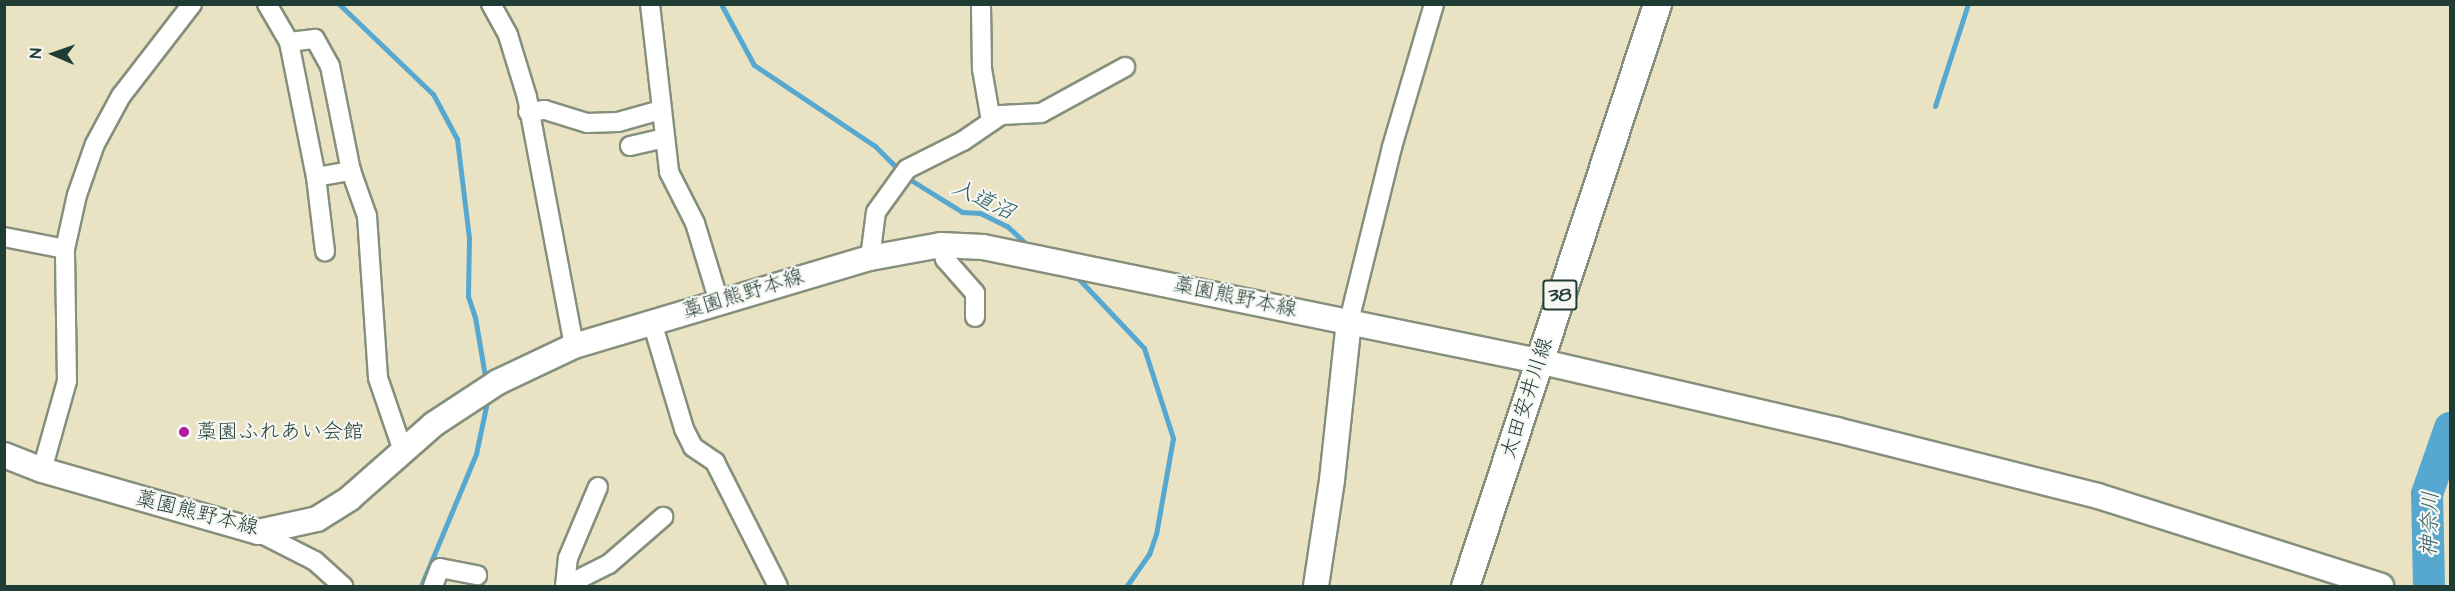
<!DOCTYPE html>
<html>
<head>
<meta charset="utf-8">
<style>
  body { margin:0 }
  #map { position:relative; width:2455px; height:591px; overflow:hidden; background:#e9e3c3; font-family:"Architects Daughter","Klee One",sans-serif }
  div>[style] { position:absolute }
  .stream>* { height:5px; margin:-2.5px; padding:0 2.5px; transform-origin:2.5px; border-radius:2.5px; background:#56a8d1 }
  .river>* { height:32px; margin:-16px; padding:0 16px; transform-origin:16px; border-radius:16px; background:#56a8d1 }
  .roads { filter:drop-shadow(2px 0 #84907c) drop-shadow(-2px 0 #84907c) drop-shadow(0 2px #84907c) drop-shadow(0 -2px #84907c) }
  .street>* { height:18px; margin:-9px; padding:0 9px; transform-origin:9px; border-radius:9px; background:#fff }
  .secondary>* { height:24px; margin:-12px; padding:0 12px; transform-origin:12px; border-radius:12px; background:#fff }
  .primary>* { height:27px; margin:-13.5px; padding:0 13.5px; transform-origin:13.5px; border-radius:13.5px; background:#fff }
  .dots>* { width:16px; height:16px; translate:-50% -50%; box-sizing:border-box; border:3px solid #f6f6f2; border-radius:50% }
  span { translate:-50% -50%; white-space:nowrap; text-align:center; line-height:1.15; -webkit-text-stroke:4.5px #f6f6f2; paint-order:stroke }
  .shield-label span { padding:2px 4px; background:#f6f6f2; border:2px solid; border-radius:4px; -webkit-text-stroke-width:0 }
  .shield-label { font-size:20px; color:#1f3d34; font-weight:700 }
  .street-label { font-size:21px; color:#1f3d34 }
  .poi-label { font-size:21px; color:#1f3d34 }
  .left { translate:0 -50%; text-align:left }
  .water-label { font-size:22px; color:#305d63; font-style:italic }
  .frame { position:absolute; inset:0; border:6px solid #1f3d34; pointer-events:none }
  .north { position:absolute; left:24px; top:24px; width:60px; height:60px; -webkit-text-stroke:4px #f6f6f2; paint-order:stroke; rotate:272deg; font-size:16px; font-weight:700; line-height:24px; text-align:center; color:#1f3d34 }
  .north::after { content:''; display:block; margin:auto; width:21px; height:27px; background:#1f3d34; clip-path:polygon(50% 0,100% 100%,50% 72%,0 100%) }
</style>
</head>
<body>
<div id="map">
  <div class="stream">
    <div style="left:339px;top:4px;width:130px;rotate:43.8deg"></div>
    <div style="left:433px;top:94px;width:51px;rotate:61.9deg"></div>
    <div style="left:457px;top:139px;width:100px;rotate:83.1deg"></div>
    <div style="left:469px;top:238px;width:58px;rotate:91deg"></div>
    <div style="left:468px;top:296px;width:22px;rotate:72deg"></div>
    <div style="left:475px;top:317px;width:66px;rotate:80.4deg"></div>
    <div style="left:721px;top:4px;width:69px;rotate:61.6deg"></div>
    <div style="left:754px;top:65px;width:146px;rotate:33.8deg"></div>
    <div style="left:875px;top:146px;width:44px;rotate:45deg"></div>
    <div style="left:906px;top:177px;width:66px;rotate:32deg"></div>
    <div style="left:962px;top:212px;width:18px;rotate:3deg"></div>
    <div style="left:980px;top:213px;width:30px;rotate:26deg"></div>
    <div style="left:1007px;top:226px;width:25px;rotate:43deg"></div>
    <div style="left:1025px;top:243px;width:6px;rotate:81deg"></div>
    <div style="left:1935px;top:106px;width:107px;rotate:-72.1deg"></div>
    <div style="left:1076px;top:276px;width:99px;rotate:46.6deg"></div>
    <div style="left:1144px;top:348px;width:95px;rotate:72.1deg"></div>
    <div style="left:1173px;top:438px;width:97px;rotate:100deg"></div>
    <div style="left:1156px;top:534px;width:21px;rotate:109deg"></div>
    <div style="left:1149px;top:554px;width:39px;rotate:125deg"></div>
    <div style="left:421px;top:586px;width:143px;rotate:-67.4deg"></div>
    <div style="left:476px;top:454px;width:58px;rotate:-78.1deg"></div>
  </div>
  <div class="river">
    <div style="left:2429px;top:586px;width:92px;rotate:-91.2deg"></div>
    <div style="left:2427px;top:494px;width:70px;rotate:-70.8deg"></div>
  </div>
  <div class="roads">
    <div class="street">
      <div style="left:267px;top:4px;width:44px;rotate:59.9deg"></div>
      <div style="left:289px;top:42px;width:26px;rotate:-7deg"></div>
      <div style="left:315px;top:39px;width:31px;rotate:61deg"></div>
      <div style="left:330px;top:66px;width:107px;rotate:78.7deg"></div>
      <div style="left:351px;top:171px;width:48px;rotate:70.4deg"></div>
      <div style="left:367px;top:216px;width:162px;rotate:86.1deg"></div>
      <div style="left:378px;top:378px;width:77px;rotate:71.1deg"></div>
      <div style="left:491px;top:4px;width:35px;rotate:61deg"></div>
      <div style="left:508px;top:35px;width:65px;rotate:73deg"></div>
      <div style="left:527px;top:97px;width:253px;rotate:79.3deg"></div>
      <div style="left:650px;top:4px;width:169px;rotate:83.5deg"></div>
      <div style="left:669px;top:172px;width:57px;rotate:63deg"></div>
      <div style="left:695px;top:223px;width:83px;rotate:73.1deg"></div>
      <div style="left:981px;top:6px;width:63px;rotate:89.1deg"></div>
      <div style="left:982px;top:69px;width:53px;rotate:80.2deg"></div>
      <div style="left:289px;top:42px;width:138px;rotate:78.7deg"></div>
      <div style="left:316px;top:177px;width:75px;rotate:83.1deg"></div>
      <div style="left:528px;top:112px;width:17px;rotate:-7deg"></div>
      <div style="left:545px;top:110px;width:44px;rotate:17.2deg"></div>
      <div style="left:587px;top:123px;width:31px;rotate:-2deg"></div>
      <div style="left:618px;top:122px;width:45px;rotate:-15.6deg"></div>
      <div style="left:630px;top:146px;width:36px;rotate:-13deg"></div>
      <div style="left:316px;top:177px;width:36px;rotate:-10deg"></div>
      <div style="left:4px;top:237px;width:62px;rotate:11.1deg"></div>
      <div style="left:941px;top:245px;width:15px;rotate:74deg"></div>
      <div style="left:945px;top:259px;width:45px;rotate:48.6deg"></div>
      <div style="left:975px;top:293px;width:24px;rotate:90deg"></div>
      <div style="left:870px;top:258px;width:46px;rotate:-82.6deg"></div>
      <div style="left:876px;top:212px;width:53px;rotate:-54.2deg"></div>
      <div style="left:907px;top:169px;width:63px;rotate:-26.6deg"></div>
      <div style="left:963px;top:141px;width:46px;rotate:-34.4deg"></div>
      <div style="left:1001px;top:115px;width:40px;rotate:-2.9deg"></div>
      <div style="left:1041px;top:113px;width:96px;rotate:-28.7deg"></div>
      <div style="left:1349px;top:321px;width:179px;rotate:-76.1deg"></div>
      <div style="left:1392px;top:147px;width:149px;rotate:-73.6deg"></div>
      <div style="left:652px;top:322px;width:112px;rotate:73.3deg"></div>
      <div style="left:684px;top:429px;width:20px;rotate:63deg"></div>
      <div style="left:693px;top:447px;width:27px;rotate:34deg"></div>
      <div style="left:715px;top:462px;width:139px;rotate:63.1deg"></div>
      <div style="left:42px;top:470px;width:92px;rotate:-74.3deg"></div>
      <div style="left:67px;top:381px;width:132px;rotate:-90.9deg"></div>
      <div style="left:65px;top:249px;width:55px;rotate:-77.5deg"></div>
      <div style="left:77px;top:195px;width:54px;rotate:-70.6deg"></div>
      <div style="left:95px;top:144px;width:55px;rotate:-61.6deg"></div>
      <div style="left:121px;top:96px;width:116px;rotate:-52.3deg"></div>
      <div style="left:258px;top:532px;width:64px;rotate:27deg"></div>
      <div style="left:315px;top:561px;width:38px;rotate:42deg"></div>
      <div style="left:433px;top:586px;width:19px;rotate:-69deg"></div>
      <div style="left:440px;top:568px;width:38px;rotate:11deg"></div>
      <div style="left:565px;top:586px;width:49px;rotate:-26.6deg"></div>
      <div style="left:609px;top:564px;width:72px;rotate:-41deg"></div>
      <div style="left:565px;top:586px;width:28px;rotate:-84deg"></div>
      <div style="left:568px;top:558px;width:77px;rotate:-67.1deg"></div>
    </div>
    <div class="secondary">
      <div style="left:4px;top:455px;width:41px;rotate:21.5deg"></div>
      <div style="left:42px;top:470px;width:225px;rotate:16deg"></div>
      <div style="left:258px;top:532px;width:60px;rotate:-12.4deg"></div>
      <div style="left:317px;top:519px;width:39px;rotate:-32deg"></div>
      <div style="left:350px;top:498px;width:112px;rotate:-41.4deg"></div>
      <div style="left:434px;top:424px;width:77px;rotate:-33.3deg"></div>
      <div style="left:498px;top:382px;width:84px;rotate:-25.3deg"></div>
      <div style="left:574px;top:346px;width:309px;rotate:-16.6deg"></div>
      <div style="left:870px;top:258px;width:72px;rotate:-10.4deg"></div>
      <div style="left:941px;top:245px;width:42px;rotate:2.7deg"></div>
      <div style="left:983px;top:247px;width:567px;rotate:11.61deg"></div>
      <div style="left:1538px;top:361px;width:307px;rotate:13deg"></div>
      <div style="left:1837px;top:430px;width:269px;rotate:14.2deg"></div>
      <div style="left:2098px;top:496px;width:297px;rotate:17.6deg"></div>
      <div style="left:1316px;top:586px;width:107px;rotate:-81.4deg"></div>
      <div style="left:1332px;top:480px;width:160px;rotate:-83.9deg"></div>
    </div>
    <div class="primary">
      <div style="left:1465px;top:586px;width:613px;rotate:-71.74deg"></div>
    </div>
  </div>
  <div class="dots">
    <div style="left:184px;top:432px;background:#b5179e"></div>
  </div>
  <div class="shield-label">
    <span style="left:1560px;top:295px">38</span>
  </div>
  <div class="street-label">
    <span style="left:743px;top:294px;rotate:-17deg">藁園熊野本線</span>
    <span style="left:1235px;top:297px;rotate:12deg">藁園熊野本線</span>
    <span style="left:1527px;top:398px;rotate:-72deg">太田安井川線</span>
    <span style="left:197px;top:513px;rotate:14deg">藁園熊野本線</span>
  </div>
  <div class="poi-label">
    <span class="left" style="left:196px;top:432px">藁園ふれあい会館</span>
  </div>
  <div class="water-label">
    <span style="left:983px;top:200px;rotate:25deg">入道沼</span>
    <span style="left:2430px;top:524px;rotate:-88deg">神奈川</span>
  </div>
  <div class="frame"></div>
  <div class="north">N</div>
</div>
</body>
</html>
